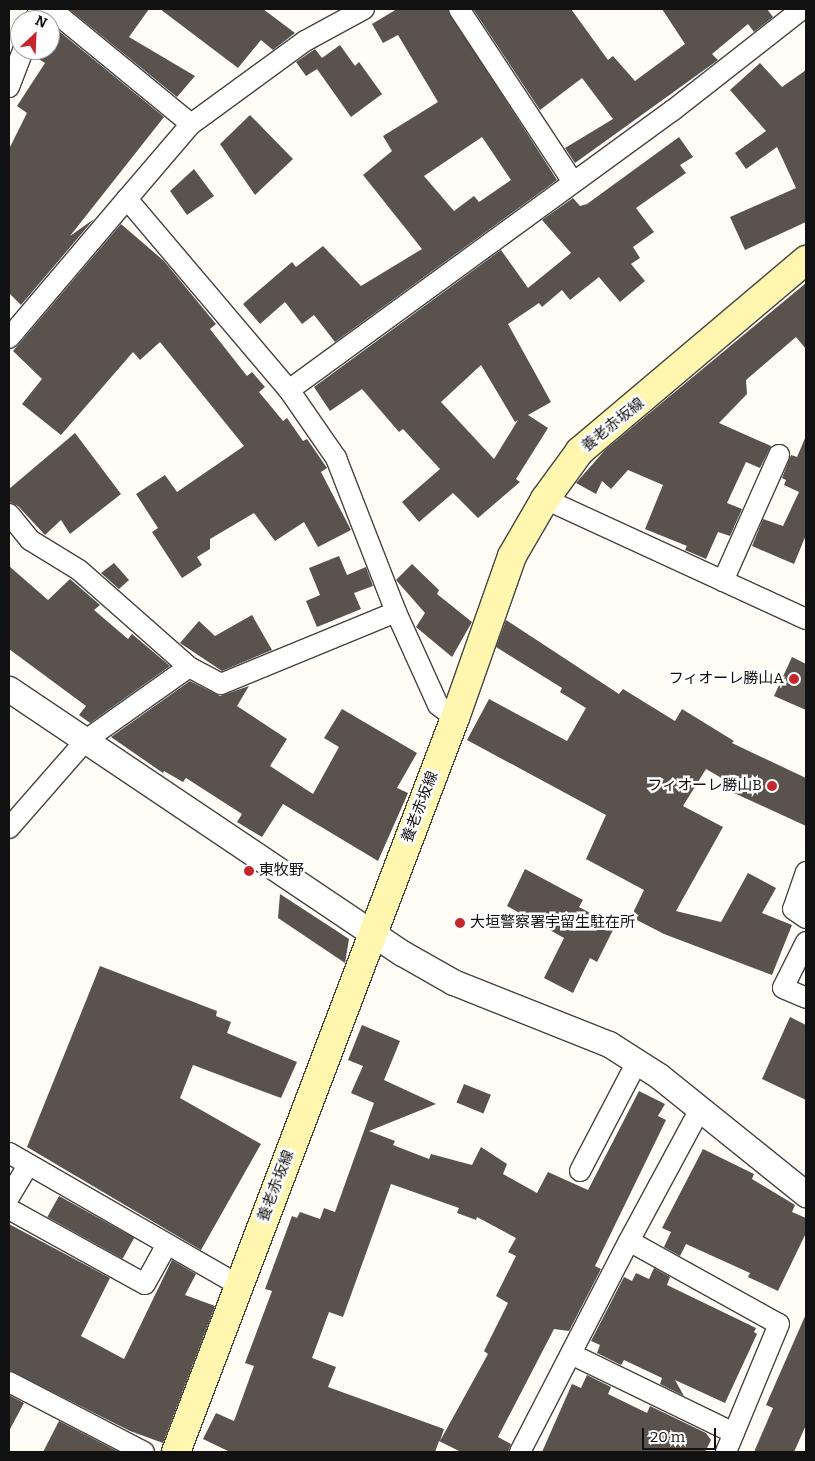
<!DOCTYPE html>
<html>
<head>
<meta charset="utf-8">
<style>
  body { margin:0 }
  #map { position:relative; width:815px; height:1461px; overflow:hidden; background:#fffdf5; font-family:Bitter,"Noto Sans JP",serif }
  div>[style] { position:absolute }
  .building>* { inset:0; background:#5a524d; transform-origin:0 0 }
  .roads { filter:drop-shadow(1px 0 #444) drop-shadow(-1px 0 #444) drop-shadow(0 1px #444) drop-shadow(0 -1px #444) }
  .minor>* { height:20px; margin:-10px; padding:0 10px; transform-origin:10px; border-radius:10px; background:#fff }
  .tertiary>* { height:25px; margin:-12.5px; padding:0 12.5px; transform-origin:12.5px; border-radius:12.5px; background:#fff }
  .secondary>* { height:28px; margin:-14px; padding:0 14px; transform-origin:14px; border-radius:14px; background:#fff6b0 }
  .dots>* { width:14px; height:14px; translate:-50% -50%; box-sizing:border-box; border:2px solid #fff; border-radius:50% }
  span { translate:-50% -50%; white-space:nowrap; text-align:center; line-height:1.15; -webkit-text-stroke:5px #fff; paint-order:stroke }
  .street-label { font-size:15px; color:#111 }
  .poi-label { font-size:15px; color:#111 }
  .right { translate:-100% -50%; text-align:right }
  .left { translate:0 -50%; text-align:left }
  .frame { position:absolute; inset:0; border:10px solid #111; pointer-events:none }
  .north { position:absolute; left:10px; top:10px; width:50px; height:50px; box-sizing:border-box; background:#fff; border:1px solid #a0a0a0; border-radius:50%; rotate:25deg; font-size:14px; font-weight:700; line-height:20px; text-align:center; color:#111 }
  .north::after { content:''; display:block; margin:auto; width:18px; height:22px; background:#c4262e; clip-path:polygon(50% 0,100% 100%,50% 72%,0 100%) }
  .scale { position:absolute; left:642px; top:1428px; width:74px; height:22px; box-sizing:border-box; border:2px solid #111; border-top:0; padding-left:6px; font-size:15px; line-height:18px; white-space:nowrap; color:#111; -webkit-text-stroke:4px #fff; paint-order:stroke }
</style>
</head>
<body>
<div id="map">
  <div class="building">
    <div style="clip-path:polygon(69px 9px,149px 9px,129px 37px,195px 76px,177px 97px)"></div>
    <div style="clip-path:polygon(160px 9px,263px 9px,295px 33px,273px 50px,261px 40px,238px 68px)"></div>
    <div style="clip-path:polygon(evenodd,397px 9px,447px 9px,557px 180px,335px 342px,314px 315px,302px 324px,285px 302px,260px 324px,243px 304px,292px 262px,296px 267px,323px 246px,361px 286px,422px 249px,363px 175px,392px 151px,383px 136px,438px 102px,398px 35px,383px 43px,372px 24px,397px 9px,482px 137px,511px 180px,479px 202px,474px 196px,454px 211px,424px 176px,482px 137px)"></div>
    <div style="clip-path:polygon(473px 9px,571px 9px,608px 60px,613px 56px,635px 81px,685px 44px,662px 9px,767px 9px,773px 17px,754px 32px,748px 24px,712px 54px,718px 60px,575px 163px,565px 148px,613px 119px,582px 78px,540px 110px)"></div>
    <div style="clip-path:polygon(54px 27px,164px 117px,70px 236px,94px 219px,21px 305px,9px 293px,9px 149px,27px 113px,17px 106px,45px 63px,34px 56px,38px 50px,50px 50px)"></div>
    <div style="clip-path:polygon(340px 45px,355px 66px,359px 62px,382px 94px,351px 117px,317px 69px,306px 76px,296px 62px,315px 49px,322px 58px)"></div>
    <div style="clip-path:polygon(760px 63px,782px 87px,806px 70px,806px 222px,745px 250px,730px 217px,796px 188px,777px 147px,746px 169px,735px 153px,766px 131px,730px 90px)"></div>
    <div style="clip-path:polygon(250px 115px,293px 159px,255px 195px,220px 144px)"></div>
    <div style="clip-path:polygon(evenodd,679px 137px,693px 157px,680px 165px,686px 173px,636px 208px,654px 232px,633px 247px,640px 258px,631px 264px,645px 281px,620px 302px,599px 277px,570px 300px,562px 290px,542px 307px,539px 303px,508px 324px,551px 402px,528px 415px,548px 428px,516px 479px,520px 482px,478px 518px,453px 493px,419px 522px,402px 502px,440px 469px,403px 429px,399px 432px,362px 389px,330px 411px,314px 387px,501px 250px,528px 288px,571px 253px,542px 220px,573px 198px,580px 206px,587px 204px,679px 137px,481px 365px,515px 422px,518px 420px,494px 459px,441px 402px,481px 365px)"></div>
    <div style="clip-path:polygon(194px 169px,214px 196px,187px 215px,170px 191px)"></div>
    <div style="clip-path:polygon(121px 224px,164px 261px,216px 324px,210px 329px,247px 376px,252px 372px,265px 387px,259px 392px,283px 421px,287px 418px,303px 441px,307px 439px,327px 468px,321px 472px,351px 530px,318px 547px,304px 522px,275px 541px,254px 513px,210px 539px,210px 549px,197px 557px,202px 565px,182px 578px,152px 532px,158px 528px,136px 494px,165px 475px,177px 492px,244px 446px,160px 342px,140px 360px,133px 352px,61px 435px,22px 404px,42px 379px,13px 351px)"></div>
    <div style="clip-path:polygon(806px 283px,806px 349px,796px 337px,746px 380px,747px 394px,719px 423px,771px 446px,760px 468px,746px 462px,727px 503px,742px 509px,730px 536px,718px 532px,706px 559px,685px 550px,687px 546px,645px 529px,663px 485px,628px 470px,611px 489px,602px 481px,596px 494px,576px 483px,605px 450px)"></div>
    <div style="clip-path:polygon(75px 433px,121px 494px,70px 534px,61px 520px,45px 535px,18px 506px,9px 502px,9px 489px)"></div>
    <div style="clip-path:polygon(806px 436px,806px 535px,794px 564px,752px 546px,763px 519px,783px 526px,799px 492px,784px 485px,786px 480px,782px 478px,791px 455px,797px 457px)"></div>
    <div style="clip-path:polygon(339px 556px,347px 575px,366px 567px,373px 586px,354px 593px,361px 609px,317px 627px,306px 601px,320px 595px,309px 568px)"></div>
    <div style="clip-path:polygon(114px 563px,129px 580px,119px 589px,101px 573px)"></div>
    <div style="clip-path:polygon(412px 564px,439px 590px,437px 594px,472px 622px,452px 657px,416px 627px,425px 613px,396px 580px)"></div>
    <div style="clip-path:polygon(9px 566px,48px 600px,70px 579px,100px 605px,94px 610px,128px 639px,132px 634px,170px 666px,90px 723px,79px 715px,86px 706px,9px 649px)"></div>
    <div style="clip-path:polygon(252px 615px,272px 650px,222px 671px,180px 643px,199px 621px,215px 636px)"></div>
    <div style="clip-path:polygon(506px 620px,619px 694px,623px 689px,675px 721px,682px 709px,734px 741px,732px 743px,806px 778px,806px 826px,734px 793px,737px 787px,706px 769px,683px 806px,723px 827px,676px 911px,721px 922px,748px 873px,776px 888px,762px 913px,792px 925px,772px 975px,664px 934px,631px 917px,644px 890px,586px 859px,606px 815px,467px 740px,489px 699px,567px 741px,586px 708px,560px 692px,562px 688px,496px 647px)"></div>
    <div style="clip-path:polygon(792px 657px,806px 664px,806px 710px,774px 696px)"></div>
    <div style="clip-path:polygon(190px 681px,220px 696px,249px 686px,237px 706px,287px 739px,270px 766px,313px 794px,339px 747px,324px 738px,342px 709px,417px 753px,397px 788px,408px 793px,378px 861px,283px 804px,262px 837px,237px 822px,242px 814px,186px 778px,183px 782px,164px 771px,163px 773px,111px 737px)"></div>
    <div style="clip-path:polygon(525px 869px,583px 900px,579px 907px,615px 926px,597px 962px,590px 958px,573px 993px,544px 978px,564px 938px,507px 906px)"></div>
    <div style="clip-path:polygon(280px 894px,349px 939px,345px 963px,278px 918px)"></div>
    <div style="clip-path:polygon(100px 966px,217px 1011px,216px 1016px,231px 1022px,227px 1033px,297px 1062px,281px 1098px,193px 1065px,180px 1098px,261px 1144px,201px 1250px,27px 1147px)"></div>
    <div style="clip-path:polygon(790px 1017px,806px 1025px,806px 1100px,762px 1079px)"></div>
    <div style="clip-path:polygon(evenodd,362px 1025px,400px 1041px,384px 1080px,436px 1104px,369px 1131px,395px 1141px,393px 1145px,429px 1159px,431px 1154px,472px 1165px,481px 1147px,507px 1164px,503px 1174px,537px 1193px,548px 1172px,588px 1190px,639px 1091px,665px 1104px,658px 1116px,666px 1120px,595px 1266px,601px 1269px,569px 1331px,554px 1329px,498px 1437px,511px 1444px,508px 1452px,461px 1452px,439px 1441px,435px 1452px,230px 1452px,203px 1439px,216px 1413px,234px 1421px,254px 1366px,245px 1363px,272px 1291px,265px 1289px,292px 1216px,297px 1218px,300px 1212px,320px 1219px,324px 1208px,335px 1212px,374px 1103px,351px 1093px,363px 1066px,348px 1060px,362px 1025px,391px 1184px,459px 1208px,457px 1213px,476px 1220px,477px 1217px,516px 1238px,508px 1252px,516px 1256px,496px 1296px,508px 1303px,484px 1351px,488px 1354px,440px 1441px,444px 1429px,328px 1387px,336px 1367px,312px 1358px,329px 1312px,343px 1317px,391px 1184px)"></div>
    <div style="left:464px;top:1084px;width:29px;height:20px;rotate:22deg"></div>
    <div style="clip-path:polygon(703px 1149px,754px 1174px,752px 1179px,795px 1205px,792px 1212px,806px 1218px,806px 1233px,778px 1291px,748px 1277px,750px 1273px,686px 1244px,680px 1256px,664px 1247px,671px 1232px,662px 1228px)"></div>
    <div style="left:59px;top:1196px;width:86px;height:24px;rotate:29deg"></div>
    <div style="clip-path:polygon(9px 1224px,110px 1278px,81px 1336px,124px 1359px,172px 1260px,196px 1274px,185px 1295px,215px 1306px,163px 1443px,130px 1431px,9px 1370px)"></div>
    <div style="clip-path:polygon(654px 1268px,670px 1277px,667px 1285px,756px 1328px,754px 1332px,757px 1334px,725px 1403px,675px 1380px,684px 1396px,660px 1384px,662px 1378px,624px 1360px,621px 1365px,597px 1353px,600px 1345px,591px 1341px,624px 1277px,632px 1281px,636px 1273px,649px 1279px)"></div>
    <div style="clip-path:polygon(806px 1314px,806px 1425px,794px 1452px,754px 1452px,773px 1408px,766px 1405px)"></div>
    <div style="clip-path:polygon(587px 1375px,611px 1387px,608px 1394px,647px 1413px,650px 1406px,706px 1433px,711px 1440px,705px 1452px,542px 1452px,572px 1384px,581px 1388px)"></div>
    <div style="clip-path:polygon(9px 1395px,24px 1403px,9px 1431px)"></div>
    <div style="clip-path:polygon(59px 1421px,119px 1452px,43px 1452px)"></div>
  </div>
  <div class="roads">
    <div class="minor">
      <div style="left:51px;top:9px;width:181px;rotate:39.4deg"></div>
      <div style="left:364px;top:9px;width:67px;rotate:151.5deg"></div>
      <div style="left:305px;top:41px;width:141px;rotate:143.9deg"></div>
      <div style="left:191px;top:124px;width:99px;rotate:130.5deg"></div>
      <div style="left:127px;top:199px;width:250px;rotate:49.7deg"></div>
      <div style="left:289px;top:390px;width:83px;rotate:55.3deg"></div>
      <div style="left:336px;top:458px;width:165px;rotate:68.7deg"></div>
      <div style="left:396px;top:612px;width:102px;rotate:65.7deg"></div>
      <div style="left:438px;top:705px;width:21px;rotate:37deg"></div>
      <div style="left:459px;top:9px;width:207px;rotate:56.6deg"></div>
      <div style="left:35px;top:20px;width:12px;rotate:-66deg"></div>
      <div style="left:9px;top:87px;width:40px;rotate:-69deg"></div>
      <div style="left:9px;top:338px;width:182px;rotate:-49.7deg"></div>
      <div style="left:289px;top:390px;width:474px;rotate:-36.1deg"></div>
      <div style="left:672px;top:111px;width:165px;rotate:-38.1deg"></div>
      <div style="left:545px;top:499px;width:287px;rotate:24.7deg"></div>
      <div style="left:9px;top:514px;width:33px;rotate:51deg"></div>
      <div style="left:30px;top:540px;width:57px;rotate:31.5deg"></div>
      <div style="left:79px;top:570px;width:147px;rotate:41.4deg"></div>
      <div style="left:189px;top:667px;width:126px;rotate:144.7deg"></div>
      <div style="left:86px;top:740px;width:117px;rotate:131.2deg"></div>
      <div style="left:723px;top:581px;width:138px;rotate:-66deg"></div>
      <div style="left:189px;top:667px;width:36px;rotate:28deg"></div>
      <div style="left:221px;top:684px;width:189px;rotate:-22.4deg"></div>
      <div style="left:806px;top:872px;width:39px;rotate:109deg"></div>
      <div style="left:793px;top:909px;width:16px;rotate:35deg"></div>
      <div style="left:806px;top:942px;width:51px;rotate:116.6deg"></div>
      <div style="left:783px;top:988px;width:25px;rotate:23deg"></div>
      <div style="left:9px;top:1153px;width:265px;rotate:29.9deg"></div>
      <div style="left:580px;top:1171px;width:123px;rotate:-62.4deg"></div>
      <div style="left:9px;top:1197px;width:37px;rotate:-59deg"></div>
      <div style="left:9px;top:1209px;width:155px;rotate:28.9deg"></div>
      <div style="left:145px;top:1284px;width:43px;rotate:-61.1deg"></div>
      <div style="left:629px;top:1241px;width:150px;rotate:-61.7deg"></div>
      <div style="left:571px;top:1354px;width:181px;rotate:25.9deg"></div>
      <div style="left:9px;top:1382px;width:152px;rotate:27.4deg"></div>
      <div style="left:520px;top:1452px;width:237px;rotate:-62.7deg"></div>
      <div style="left:629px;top:1241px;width:171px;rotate:29deg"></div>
      <div style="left:779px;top:1324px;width:139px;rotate:112.5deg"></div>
    </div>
    <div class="tertiary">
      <div style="left:9px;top:689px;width:473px;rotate:33.9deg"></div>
      <div style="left:402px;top:953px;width:59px;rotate:29.6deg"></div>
      <div style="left:453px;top:982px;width:168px;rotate:21.7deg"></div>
      <div style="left:609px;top:1044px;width:59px;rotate:32.6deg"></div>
      <div style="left:659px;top:1076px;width:189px;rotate:38.8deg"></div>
    </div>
    <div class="secondary">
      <div style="left:176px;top:1452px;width:785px;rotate:-69.19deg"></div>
      <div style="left:455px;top:718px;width:172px;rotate:-70.6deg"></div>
      <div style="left:512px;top:556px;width:66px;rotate:-59.9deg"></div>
      <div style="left:545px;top:499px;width:59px;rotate:-53.9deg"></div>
      <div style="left:580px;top:451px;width:296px;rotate:-40.2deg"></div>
    </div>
  </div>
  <div class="dots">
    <div style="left:794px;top:679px;background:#c4262e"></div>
    <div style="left:772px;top:786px;background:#c4262e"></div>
    <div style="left:249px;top:871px;background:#c4262e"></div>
    <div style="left:460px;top:923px;background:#c4262e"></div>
  </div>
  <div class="street-label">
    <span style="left:613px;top:425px;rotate:-39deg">養老赤坂線</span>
    <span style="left:420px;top:807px;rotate:-69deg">養老赤坂線</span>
    <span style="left:276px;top:1186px;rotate:-69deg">養老赤坂線</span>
  </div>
  <div class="poi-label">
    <span class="right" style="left:784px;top:679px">フィオーレ勝山A</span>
    <span class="right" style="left:762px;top:786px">フィオーレ勝山B</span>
    <span class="left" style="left:259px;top:871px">東牧野</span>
    <span class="left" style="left:470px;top:923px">大垣警察署宇留生駐在所</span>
  </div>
  <div class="frame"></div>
  <div class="north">N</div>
  <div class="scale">20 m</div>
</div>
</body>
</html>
